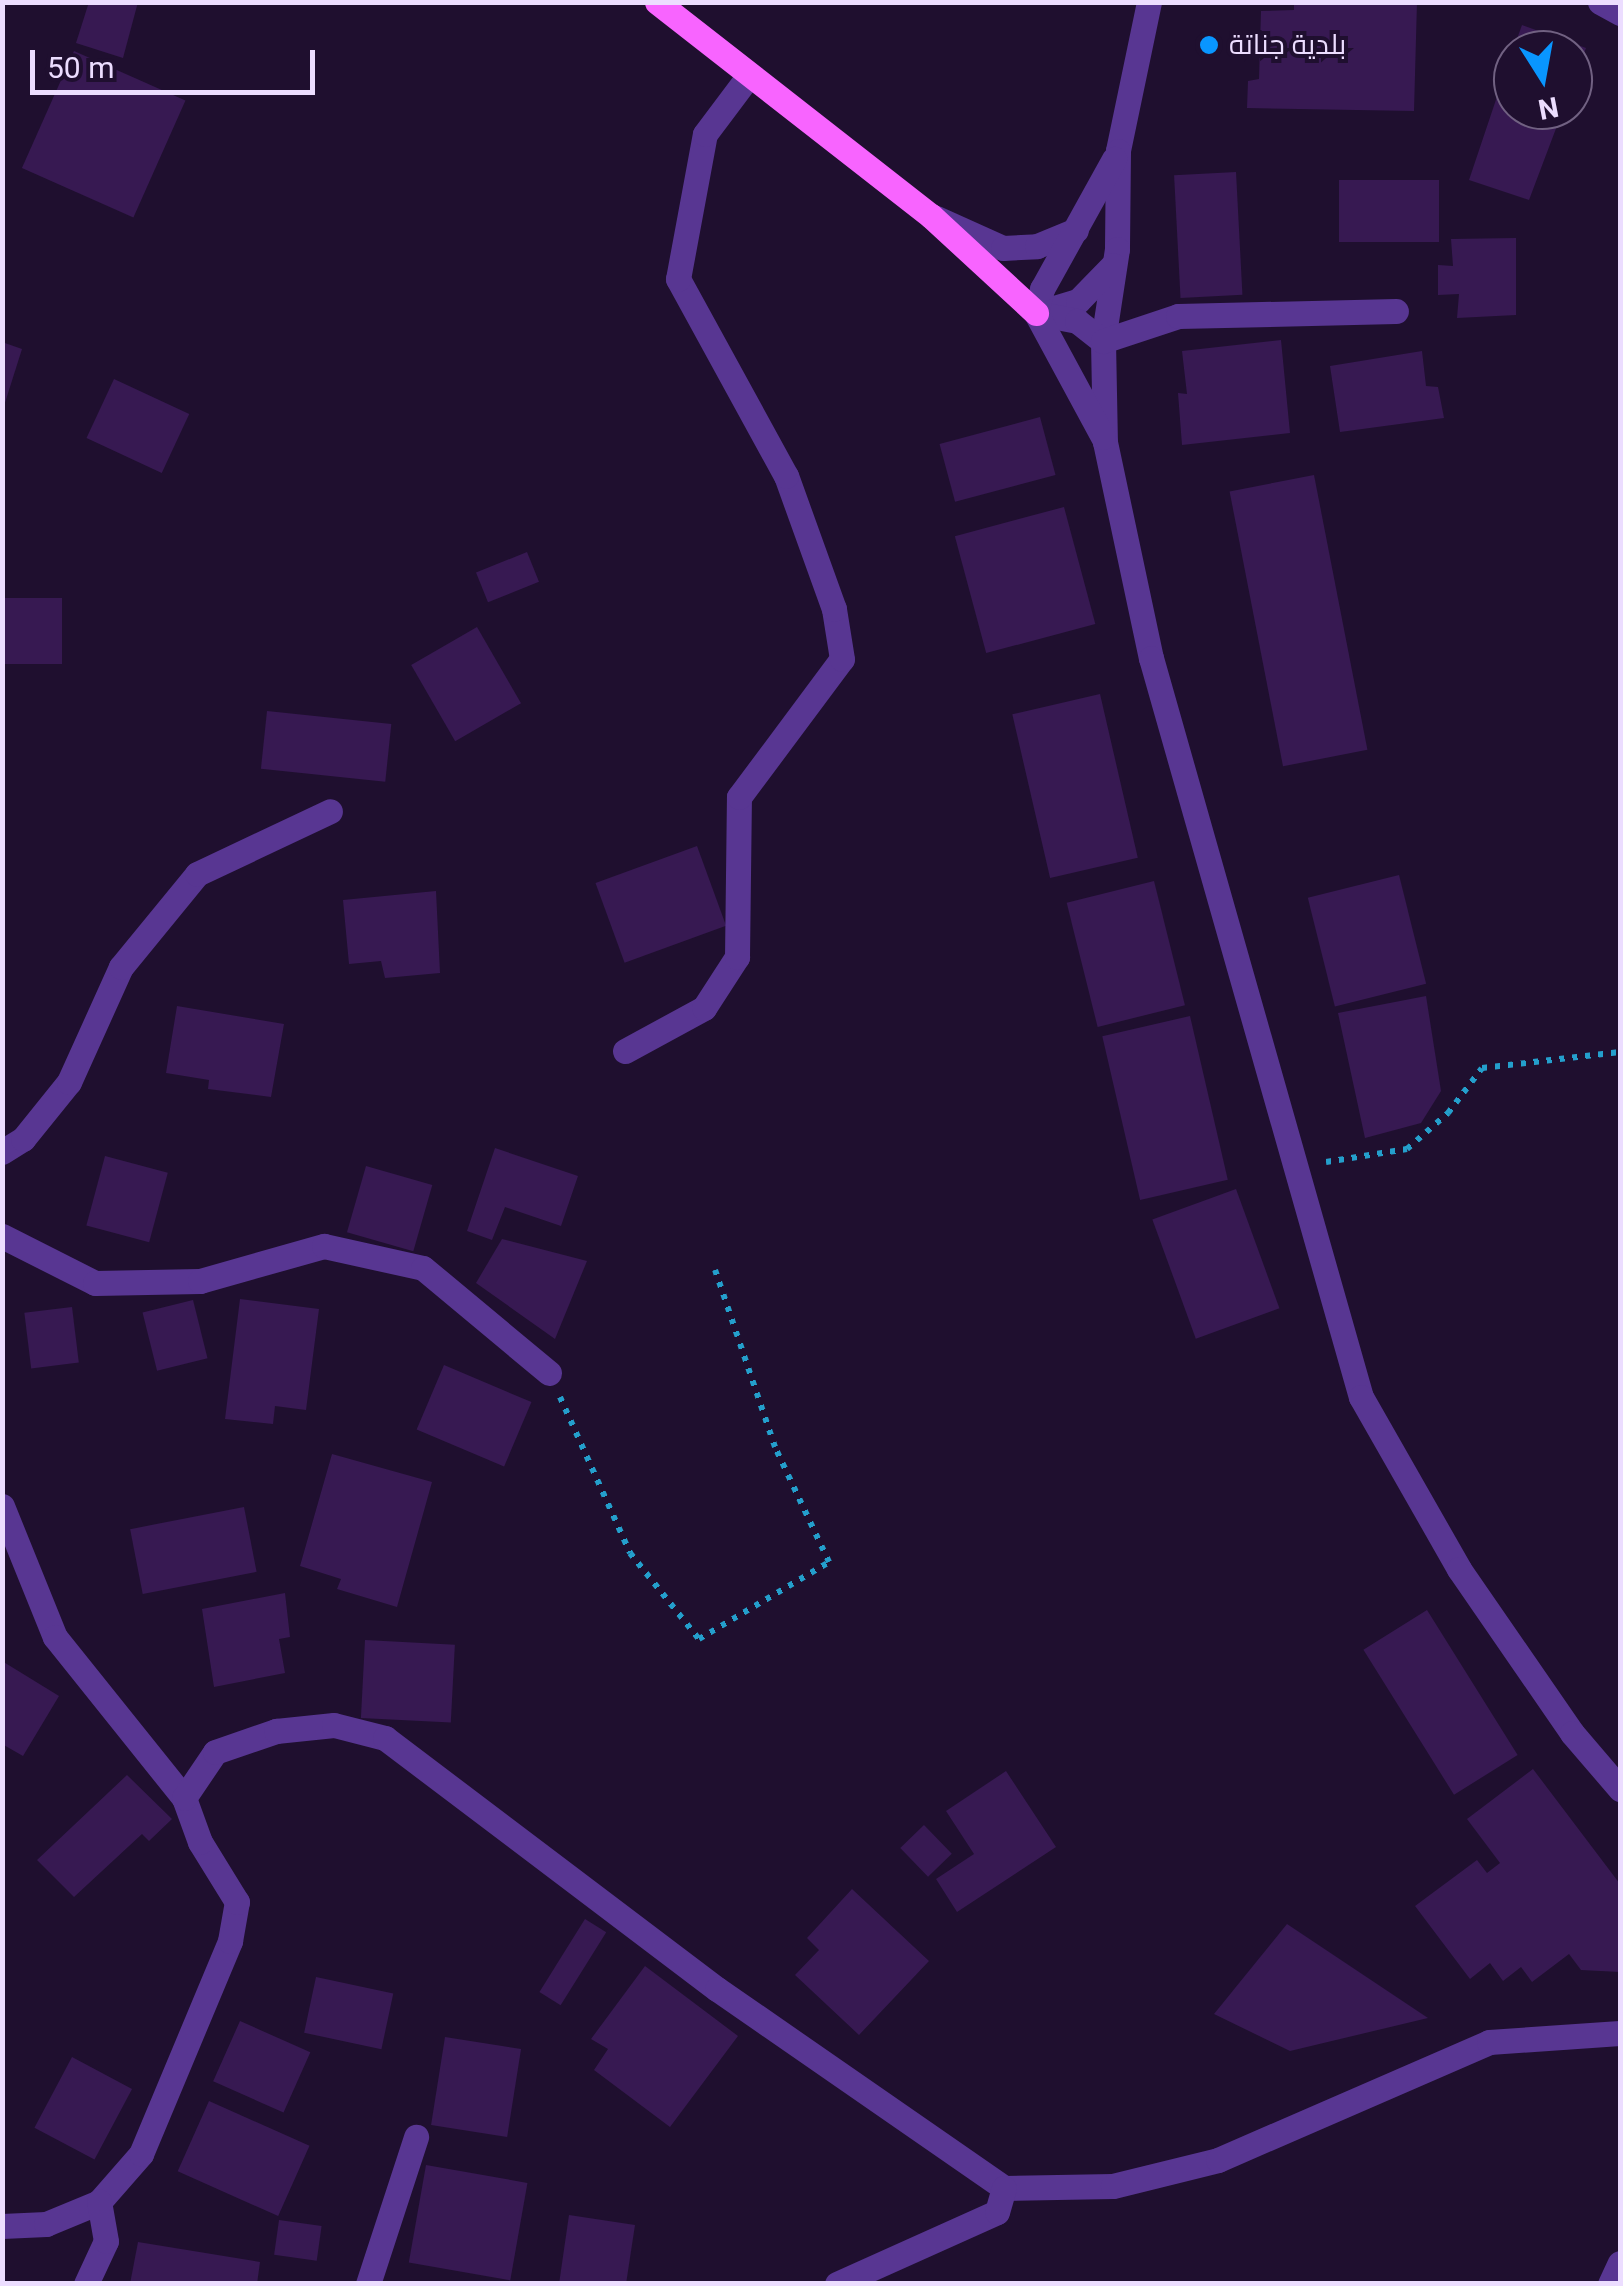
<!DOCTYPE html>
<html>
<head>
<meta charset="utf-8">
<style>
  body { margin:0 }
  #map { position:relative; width:1623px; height:2286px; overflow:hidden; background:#1f0f2f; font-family:Roboto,Cairo,sans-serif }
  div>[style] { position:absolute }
  .building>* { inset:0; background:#371952; transform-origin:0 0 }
  .path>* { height:6px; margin-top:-3px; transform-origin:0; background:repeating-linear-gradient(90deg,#249fcc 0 5px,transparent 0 13px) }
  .minor>* { height:25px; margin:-12.5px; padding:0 12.5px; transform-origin:12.5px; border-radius:12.5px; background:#583692 }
  .major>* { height:25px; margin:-12.5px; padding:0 12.5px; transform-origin:12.5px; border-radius:12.5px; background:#f864ff }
  .dots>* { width:28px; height:28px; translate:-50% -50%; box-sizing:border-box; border:5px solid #1f0f2f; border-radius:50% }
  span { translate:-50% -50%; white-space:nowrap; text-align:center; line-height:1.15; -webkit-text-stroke:8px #1f0f2f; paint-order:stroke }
  .poi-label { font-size:28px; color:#ecddff }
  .left { translate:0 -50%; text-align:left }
  .frame { position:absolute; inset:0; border:5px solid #ecddff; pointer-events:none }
  .north { position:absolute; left:1493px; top:30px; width:100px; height:100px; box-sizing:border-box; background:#1f0f2f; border:2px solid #716182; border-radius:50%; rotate:169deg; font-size:28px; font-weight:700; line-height:40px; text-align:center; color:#ecddff }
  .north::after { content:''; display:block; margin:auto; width:35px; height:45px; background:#0996ff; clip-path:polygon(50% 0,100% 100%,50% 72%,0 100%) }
  .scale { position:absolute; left:30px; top:50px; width:285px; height:45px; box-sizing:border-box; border:5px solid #ecddff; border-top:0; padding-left:12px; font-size:30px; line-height:35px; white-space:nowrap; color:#ecddff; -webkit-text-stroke:8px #1f0f2f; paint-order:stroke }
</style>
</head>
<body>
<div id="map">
  <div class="building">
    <div style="clip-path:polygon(89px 2px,138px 2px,123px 58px,76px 43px)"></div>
    <div style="clip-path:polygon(1294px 2px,1417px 2px,1414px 111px,1247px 108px,1248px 81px,1259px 79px,1261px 11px,1294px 10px)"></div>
    <div style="clip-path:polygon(1522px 25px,1586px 48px,1573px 81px,1573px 50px,1513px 50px)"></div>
    <div style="left:74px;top:51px;width:122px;height:128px;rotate:24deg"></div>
    <div style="clip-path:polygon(1512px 52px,1513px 110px,1563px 110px,1529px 200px,1469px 180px)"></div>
    <div style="left:1236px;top:172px;width:123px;height:62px;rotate:87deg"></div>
    <div style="left:1439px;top:180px;width:62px;height:100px;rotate:90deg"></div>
    <div style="clip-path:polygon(1516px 238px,1516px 315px,1457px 318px,1459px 294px,1438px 295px,1438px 265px,1453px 266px,1451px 239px)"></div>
    <div style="clip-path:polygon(1281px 340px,1290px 433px,1182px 445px,1178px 393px,1187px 394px,1182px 351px)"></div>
    <div style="clip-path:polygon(2px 342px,22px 349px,3px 409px,2px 409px)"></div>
    <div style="clip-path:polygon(1422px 351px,1426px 386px,1438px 387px,1444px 418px,1340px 432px,1330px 366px)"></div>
    <div style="left:114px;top:379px;width:83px;height:65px;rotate:25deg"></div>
    <div style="left:1040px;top:417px;width:60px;height:104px;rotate:75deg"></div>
    <div style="left:1314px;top:475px;width:280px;height:86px;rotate:79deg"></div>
    <div style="left:1064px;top:507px;width:121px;height:113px;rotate:75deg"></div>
    <div style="left:527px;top:552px;width:32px;height:55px;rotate:68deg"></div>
    <div style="left:2px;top:598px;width:60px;height:66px"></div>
    <div style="left:477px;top:627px;width:88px;height:76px;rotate:60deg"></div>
    <div style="left:1100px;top:694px;width:168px;height:90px;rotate:77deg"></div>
    <div style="left:267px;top:711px;width:125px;height:58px;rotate:6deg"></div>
    <div style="left:697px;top:846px;width:85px;height:108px;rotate:70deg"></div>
    <div style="left:1399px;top:875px;width:112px;height:94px;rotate:76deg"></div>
    <div style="left:1154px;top:881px;width:128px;height:90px;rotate:76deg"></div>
    <div style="clip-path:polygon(436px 891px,440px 973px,385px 978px,381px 961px,349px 964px,343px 900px)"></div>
    <div style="clip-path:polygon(1426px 996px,1441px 1091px,1421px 1123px,1365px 1138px,1338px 1013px)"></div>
    <div style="clip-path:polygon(177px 1006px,284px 1024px,271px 1097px,208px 1089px,209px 1080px,166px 1073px)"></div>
    <div style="left:1190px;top:1016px;width:168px;height:90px;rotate:77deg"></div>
    <div style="clip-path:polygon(495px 1148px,578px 1176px,561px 1226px,505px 1207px,492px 1240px,467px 1231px)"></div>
    <div style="left:105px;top:1156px;width:65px;height:72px;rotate:15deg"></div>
    <div style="left:366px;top:1166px;width:69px;height:69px;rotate:16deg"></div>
    <div style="left:1236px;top:1189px;width:127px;height:89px;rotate:70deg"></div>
    <div style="clip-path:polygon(502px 1239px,587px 1261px,555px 1339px,476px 1283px)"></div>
    <div style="clip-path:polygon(240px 1299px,319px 1309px,306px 1410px,275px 1406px,273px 1424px,225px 1419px)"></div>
    <div style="left:193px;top:1300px;width:60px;height:52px;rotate:76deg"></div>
    <div style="left:72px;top:1307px;width:56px;height:48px;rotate:83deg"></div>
    <div style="left:444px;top:1365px;width:95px;height:70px;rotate:23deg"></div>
    <div style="clip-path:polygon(332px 1454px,432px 1482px,397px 1607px,337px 1589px,341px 1579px,300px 1566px)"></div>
    <div style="left:244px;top:1507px;width:66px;height:116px;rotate:79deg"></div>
    <div style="clip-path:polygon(285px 1593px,290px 1637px,279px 1639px,285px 1673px,214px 1687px,202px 1609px)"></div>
    <div style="left:1427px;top:1610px;width:171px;height:75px;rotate:58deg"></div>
    <div style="left:365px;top:1640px;width:90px;height:78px;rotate:3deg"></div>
    <div style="clip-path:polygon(2px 1661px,59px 1696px,23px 1756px,2px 1744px)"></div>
    <div style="clip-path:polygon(1533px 1769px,1620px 1884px,1620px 1972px,1581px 1970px,1569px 1954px,1532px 1982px,1521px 1967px,1503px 1981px,1490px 1963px,1470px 1979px,1415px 1906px,1477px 1860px,1487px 1873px,1500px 1863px,1467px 1819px)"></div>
    <div style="clip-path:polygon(1006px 1771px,1056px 1847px,957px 1912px,936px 1879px,974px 1854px,946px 1811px)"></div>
    <div style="clip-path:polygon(127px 1775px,172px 1819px,149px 1841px,142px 1834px,74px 1897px,37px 1860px)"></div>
    <div style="left:924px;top:1825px;width:40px;height:33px;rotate:46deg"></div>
    <div style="clip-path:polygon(852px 1889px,929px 1961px,859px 2035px,795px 1975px,819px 1950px,807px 1938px)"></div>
    <div style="left:585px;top:1919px;width:25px;height:86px;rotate:32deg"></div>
    <div style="clip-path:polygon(1287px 1924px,1428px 2018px,1290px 2051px,1214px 2014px)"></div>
    <div style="clip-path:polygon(645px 1966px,738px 2036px,670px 2127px,594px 2070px,608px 2049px,591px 2039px)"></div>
    <div style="left:316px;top:1977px;width:79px;height:57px;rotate:12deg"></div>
    <div style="left:240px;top:2021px;width:77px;height:66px;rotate:24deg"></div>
    <div style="left:445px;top:2037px;width:77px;height:89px;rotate:9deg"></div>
    <div style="left:72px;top:2057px;width:68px;height:80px;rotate:28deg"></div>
    <div style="left:209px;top:2101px;width:110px;height:77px;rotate:24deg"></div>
    <div style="left:426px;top:2165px;width:103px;height:99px;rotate:10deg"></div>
    <div style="clip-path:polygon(569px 2215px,635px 2225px,626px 2284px,559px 2284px)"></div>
    <div style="left:279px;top:2220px;width:43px;height:35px;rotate:8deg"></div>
    <div style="clip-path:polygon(138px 2242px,260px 2262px,257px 2284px,130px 2284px)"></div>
  </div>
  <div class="path">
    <div style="left:1326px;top:1162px;width:82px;rotate:-9.1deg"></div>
    <div style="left:1407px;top:1149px;width:55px;rotate:-41.3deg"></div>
    <div style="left:1448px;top:1113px;width:56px;rotate:-52.9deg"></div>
    <div style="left:1482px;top:1068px;width:139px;rotate:-6.6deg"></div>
    <div style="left:560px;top:1397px;width:171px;rotate:65.8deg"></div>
    <div style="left:630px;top:1553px;width:110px;rotate:51.3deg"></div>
    <div style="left:699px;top:1639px;width:151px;rotate:-30.6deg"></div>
    <div style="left:829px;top:1562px;width:127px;rotate:-115.2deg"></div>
    <div style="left:775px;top:1447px;width:187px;rotate:-108.7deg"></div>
  </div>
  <div class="minor">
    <div style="left:1149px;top:2px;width:152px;rotate:101.8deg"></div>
    <div style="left:1118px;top:151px;width:98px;rotate:90.6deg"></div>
    <div style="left:1117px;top:249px;width:93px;rotate:98.7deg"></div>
    <div style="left:1103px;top:341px;width:101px;rotate:88.9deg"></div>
    <div style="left:1105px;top:442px;width:221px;rotate:78deg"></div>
    <div style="left:1151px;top:658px;width:768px;rotate:74.14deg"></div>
    <div style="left:1361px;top:1397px;width:198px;rotate:60.3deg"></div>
    <div style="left:1459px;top:1569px;width:199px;rotate:55.4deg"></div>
    <div style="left:1572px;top:1733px;width:74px;rotate:49.4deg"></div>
    <div style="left:1600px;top:2px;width:23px;rotate:29deg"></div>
    <div style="left:936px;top:218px;width:73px;rotate:24.1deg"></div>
    <div style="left:1003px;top:248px;width:34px;rotate:-3deg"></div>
    <div style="left:1037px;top:246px;width:42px;rotate:-22.3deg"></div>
    <div style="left:1041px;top:312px;width:39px;rotate:-17deg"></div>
    <div style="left:1078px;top:301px;width:50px;rotate:-45.8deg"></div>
    <div style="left:1036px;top:313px;width:42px;rotate:11deg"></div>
    <div style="left:1077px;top:321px;width:33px;rotate:38deg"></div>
    <div style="left:1103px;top:341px;width:79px;rotate:-18.4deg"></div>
    <div style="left:1178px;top:316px;width:218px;rotate:-1.3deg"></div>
    <div style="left:1103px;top:437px;width:141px;rotate:-118.4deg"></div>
    <div style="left:1036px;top:313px;width:25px;rotate:-76deg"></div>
    <div style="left:1042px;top:289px;width:149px;rotate:-61deg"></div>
    <div style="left:625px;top:1051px;width:90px;rotate:-28.6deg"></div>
    <div style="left:704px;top:1008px;width:61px;rotate:-57.1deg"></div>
    <div style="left:737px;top:957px;width:160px;rotate:-89.3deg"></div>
    <div style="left:739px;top:797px;width:172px;rotate:-53.3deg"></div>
    <div style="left:842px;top:659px;width:51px;rotate:-99.1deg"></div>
    <div style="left:834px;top:609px;width:141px;rotate:-109.8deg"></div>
    <div style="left:786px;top:476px;width:225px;rotate:-118.7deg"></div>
    <div style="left:678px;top:279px;width:147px;rotate:-79.5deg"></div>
    <div style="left:705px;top:134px;width:70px;rotate:-53.1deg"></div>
    <div style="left:2px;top:1152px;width:25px;rotate:-32deg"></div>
    <div style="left:23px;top:1139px;width:73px;rotate:-51.1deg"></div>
    <div style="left:69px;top:1082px;width:126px;rotate:-65.7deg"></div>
    <div style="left:121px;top:967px;width:120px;rotate:-50.7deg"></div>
    <div style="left:197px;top:874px;width:147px;rotate:-25.3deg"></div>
    <div style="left:2px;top:1236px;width:104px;rotate:26.8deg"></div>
    <div style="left:95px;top:1283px;width:105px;rotate:-1.1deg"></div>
    <div style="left:200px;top:1281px;width:129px;rotate:-15.8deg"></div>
    <div style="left:324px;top:1246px;width:101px;rotate:12.5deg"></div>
    <div style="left:423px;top:1268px;width:164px;rotate:39.8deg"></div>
    <div style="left:2px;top:1506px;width:141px;rotate:68deg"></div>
    <div style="left:55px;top:1637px;width:206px;rotate:51.3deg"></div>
    <div style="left:2px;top:2226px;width:44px;rotate:-2.6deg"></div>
    <div style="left:46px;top:2224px;width:57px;rotate:-22.5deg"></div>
    <div style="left:99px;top:2202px;width:64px;rotate:-48.8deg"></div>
    <div style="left:141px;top:2154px;width:231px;rotate:-67.3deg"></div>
    <div style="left:230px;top:1941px;width:40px;rotate:-80deg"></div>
    <div style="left:237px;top:1902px;width:70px;rotate:-121.7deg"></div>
    <div style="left:200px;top:1842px;width:47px;rotate:-110deg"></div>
    <div style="left:184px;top:1798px;width:55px;rotate:-56deg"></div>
    <div style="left:215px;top:1752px;width:65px;rotate:-19deg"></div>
    <div style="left:276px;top:1731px;width:58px;rotate:-5.9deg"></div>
    <div style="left:334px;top:1725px;width:53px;rotate:14.3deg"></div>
    <div style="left:385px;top:1738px;width:416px;rotate:37.1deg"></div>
    <div style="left:717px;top:1989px;width:349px;rotate:34.7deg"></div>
    <div style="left:1004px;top:2188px;width:109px;rotate:-1.1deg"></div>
    <div style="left:1113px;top:2186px;width:108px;rotate:-13.9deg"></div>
    <div style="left:1218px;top:2160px;width:296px;rotate:-23.5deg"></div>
    <div style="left:1489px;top:2042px;width:131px;rotate:-3.9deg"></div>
    <div style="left:86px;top:2284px;width:47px;rotate:-65.1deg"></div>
    <div style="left:106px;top:2241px;width:40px;rotate:-100deg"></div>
    <div style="left:368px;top:2284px;width:155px;rotate:-71.9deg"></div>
    <div style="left:837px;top:2284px;width:175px;rotate:-24.2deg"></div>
    <div style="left:997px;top:2212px;width:25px;rotate:-74deg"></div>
    <div style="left:1610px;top:2284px;width:23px;rotate:-65deg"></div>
  </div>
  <div class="major">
    <div style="left:657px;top:2px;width:348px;rotate:38deg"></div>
    <div style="left:931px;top:216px;width:143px;rotate:42.7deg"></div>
  </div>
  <div class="dots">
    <div style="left:1209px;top:45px;background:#0996ff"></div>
  </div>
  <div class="poi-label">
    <span class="left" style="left:1229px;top:45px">بلدية جناتة</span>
  </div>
  <div class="frame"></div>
  <div class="north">N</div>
  <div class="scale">50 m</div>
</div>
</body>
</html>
